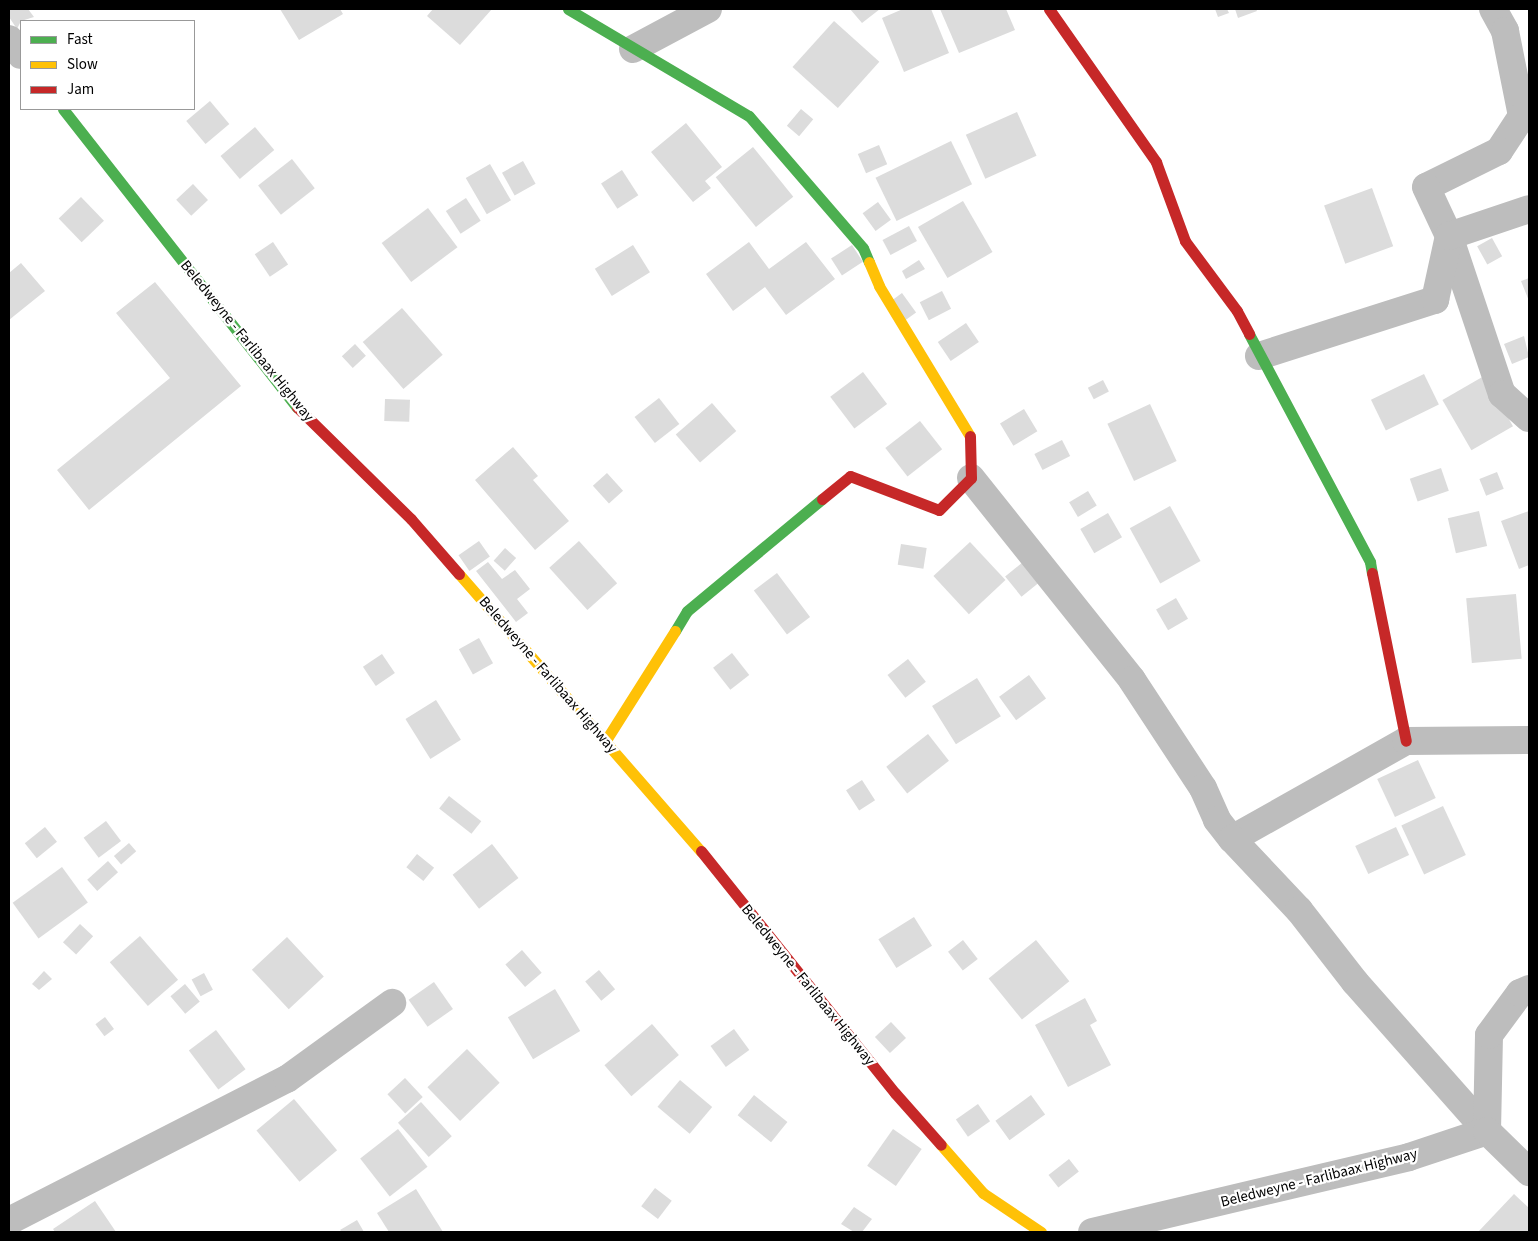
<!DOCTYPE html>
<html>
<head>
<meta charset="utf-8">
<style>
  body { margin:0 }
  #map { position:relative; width:1538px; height:1241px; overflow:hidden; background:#fff; font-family:"Source Sans 3",sans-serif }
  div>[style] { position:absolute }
  .building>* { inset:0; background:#dcdcdc; transform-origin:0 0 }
  .street>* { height:28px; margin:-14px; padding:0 14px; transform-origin:14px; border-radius:14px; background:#bdbdbd }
  .fast>* { height:11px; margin:-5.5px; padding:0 5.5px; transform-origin:5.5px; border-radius:5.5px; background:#4caf50 }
  .slow>* { height:11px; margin:-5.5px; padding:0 5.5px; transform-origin:5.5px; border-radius:5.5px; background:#ffc107 }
  .jam>* { height:11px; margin:-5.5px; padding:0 5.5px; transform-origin:5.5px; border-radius:5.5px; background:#c62828 }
  span { translate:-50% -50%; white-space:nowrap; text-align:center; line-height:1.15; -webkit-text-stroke:4.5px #fff; paint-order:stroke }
  .street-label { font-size:15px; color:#000 }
  .frame { position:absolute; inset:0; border:10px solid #000; pointer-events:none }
  .legend { position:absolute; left:20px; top:20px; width:175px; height:90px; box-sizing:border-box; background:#fff; border:1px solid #999; margin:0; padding:6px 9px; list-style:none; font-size:15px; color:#000 }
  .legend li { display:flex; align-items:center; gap:10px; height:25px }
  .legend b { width:25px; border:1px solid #999 }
</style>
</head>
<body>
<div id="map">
  <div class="building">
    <div style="clip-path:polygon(9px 9px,28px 9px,34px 17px,21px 21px,17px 29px,9px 17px)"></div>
    <div style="clip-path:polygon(280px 9px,340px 9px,343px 14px,299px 40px)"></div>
    <div style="clip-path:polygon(433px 9px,492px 9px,460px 45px,427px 16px)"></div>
    <div style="clip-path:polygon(850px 9px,880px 9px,862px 23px)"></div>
    <div style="clip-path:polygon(903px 9px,931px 9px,949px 53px,904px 72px,882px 18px)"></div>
    <div style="clip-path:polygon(940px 9px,1006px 9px,1015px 30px,959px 53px)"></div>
    <div style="clip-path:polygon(1215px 9px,1227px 9px,1229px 13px,1218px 17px)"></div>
    <div style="clip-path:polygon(1235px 9px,1256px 9px,1257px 11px,1238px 18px)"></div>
    <div style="left:834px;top:21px;width:61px;height:62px;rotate:42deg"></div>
    <div style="left:210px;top:101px;width:30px;height:31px;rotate:50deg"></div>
    <div style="left:801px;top:109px;width:16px;height:22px;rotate:40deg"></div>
    <div style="left:1017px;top:112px;width:48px;height:56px;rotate:66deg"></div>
    <div style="clip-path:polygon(686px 123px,722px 167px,705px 181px,711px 188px,693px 202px,651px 152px)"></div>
    <div style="left:255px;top:127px;width:30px;height:45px;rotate:50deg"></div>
    <div style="left:951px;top:141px;width:48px;height:84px;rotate:64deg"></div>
    <div style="left:879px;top:145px;width:21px;height:23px;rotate:67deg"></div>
    <div style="left:753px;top:147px;width:64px;height:48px;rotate:51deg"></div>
    <div style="left:292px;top:159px;width:37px;height:43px;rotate:52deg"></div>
    <div style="left:523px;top:161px;width:26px;height:24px;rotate:61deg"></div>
    <div style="left:490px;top:164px;width:42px;height:28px;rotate:60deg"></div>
    <div style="left:622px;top:170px;width:30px;height:25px;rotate:57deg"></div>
    <div style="left:193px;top:184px;width:22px;height:23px;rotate:47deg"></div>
    <div style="left:1372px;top:188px;width:62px;height:51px;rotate:70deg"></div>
    <div style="left:81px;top:197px;width:33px;height:31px;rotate:46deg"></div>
    <div style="left:466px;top:198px;width:27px;height:24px;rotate:57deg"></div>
    <div style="left:963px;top:201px;width:59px;height:52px;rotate:60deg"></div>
    <div style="left:878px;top:202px;width:22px;height:19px;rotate:54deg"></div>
    <div style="left:428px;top:208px;width:49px;height:58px;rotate:53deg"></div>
    <div style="left:909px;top:226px;width:17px;height:30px;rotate:62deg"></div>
    <div style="left:1492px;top:238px;width:21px;height:17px;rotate:61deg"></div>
    <div style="left:273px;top:242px;width:27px;height:22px;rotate:56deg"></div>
    <div style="clip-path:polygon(749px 242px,769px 269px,806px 242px,835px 279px,786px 315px,765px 287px,733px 311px,706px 274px)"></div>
    <div style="left:633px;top:245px;width:32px;height:45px;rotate:58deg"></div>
    <div style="left:852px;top:245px;width:20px;height:25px;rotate:57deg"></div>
    <div style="clip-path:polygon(919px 260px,925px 269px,906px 279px,902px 271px)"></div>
    <div style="clip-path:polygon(21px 263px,45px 291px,9px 320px,9px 273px)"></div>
    <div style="clip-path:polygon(1529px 278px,1529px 301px,1521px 281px)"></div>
    <div style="clip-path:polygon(155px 282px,241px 386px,89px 510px,57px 470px,170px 378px,116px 313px)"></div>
    <div style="left:942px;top:291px;width:20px;height:25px;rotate:63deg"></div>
    <div style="left:902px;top:293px;width:24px;height:16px;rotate:54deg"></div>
    <div style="left:402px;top:308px;width:62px;height:52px;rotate:49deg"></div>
    <div style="left:966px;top:323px;width:23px;height:34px;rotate:56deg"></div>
    <div style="clip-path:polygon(1524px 336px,1529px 357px,1512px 364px,1504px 344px)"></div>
    <div style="left:355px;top:344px;width:16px;height:18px;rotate:47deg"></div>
    <div style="left:863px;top:372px;width:40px;height:41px;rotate:53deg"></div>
    <div style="left:1424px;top:374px;width:34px;height:59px;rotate:64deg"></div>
    <div style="left:1484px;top:376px;width:58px;height:48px;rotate:60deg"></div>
    <div style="left:1103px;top:380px;width:13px;height:17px;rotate:63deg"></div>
    <div style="left:659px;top:398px;width:33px;height:31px;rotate:52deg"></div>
    <div style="left:385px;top:399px;width:25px;height:22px;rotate:2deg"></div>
    <div style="left:712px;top:403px;width:37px;height:48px;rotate:49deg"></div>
    <div style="left:1150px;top:404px;width:63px;height:47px;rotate:65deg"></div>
    <div style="left:1024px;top:409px;width:26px;height:28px;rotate:59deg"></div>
    <div style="left:920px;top:421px;width:36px;height:44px;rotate:52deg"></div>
    <div style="left:1062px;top:440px;width:18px;height:31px;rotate:63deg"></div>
    <div style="clip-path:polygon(513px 447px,538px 476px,533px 480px,569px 521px,535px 550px,475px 480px)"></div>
    <div style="left:1441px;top:468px;width:24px;height:33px;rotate:71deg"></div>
    <div style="left:1497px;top:472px;width:18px;height:19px;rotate:68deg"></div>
    <div style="left:607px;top:473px;width:24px;height:19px;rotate:48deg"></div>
    <div style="left:1088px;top:491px;width:17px;height:22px;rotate:59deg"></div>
    <div style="left:1170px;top:506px;width:63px;height:46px;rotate:61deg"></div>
    <div style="left:1479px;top:511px;width:36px;height:32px;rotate:77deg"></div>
    <div style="clip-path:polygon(1529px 511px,1529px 565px,1519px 569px,1501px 521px)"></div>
    <div style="left:1108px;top:513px;width:28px;height:32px;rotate:60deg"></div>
    <div style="left:479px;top:541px;width:19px;height:25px;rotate:55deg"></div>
    <div style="left:579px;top:541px;width:57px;height:40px;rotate:48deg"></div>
    <div style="left:970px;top:542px;width:52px;height:50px;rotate:47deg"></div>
    <div style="left:901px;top:544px;width:26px;height:21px;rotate:9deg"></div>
    <div style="left:505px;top:548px;width:15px;height:17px;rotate:42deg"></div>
    <div style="clip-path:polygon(488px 562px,502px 579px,515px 570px,530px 589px,517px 599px,528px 613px,516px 622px,476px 571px)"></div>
    <div style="left:1023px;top:562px;width:26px;height:23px;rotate:51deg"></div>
    <div style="left:777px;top:573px;width:55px;height:29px;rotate:53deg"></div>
    <div style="left:1516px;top:594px;width:65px;height:50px;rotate:85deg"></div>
    <div style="left:1176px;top:598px;width:24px;height:23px;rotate:60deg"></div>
    <div style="left:479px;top:638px;width:29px;height:23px;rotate:61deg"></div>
    <div style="left:732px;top:653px;width:28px;height:24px;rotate:52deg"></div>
    <div style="left:382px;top:654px;width:23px;height:23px;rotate:56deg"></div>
    <div style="left:908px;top:659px;width:29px;height:26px;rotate:52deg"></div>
    <div style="left:1029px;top:675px;width:29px;height:37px;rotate:54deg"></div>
    <div style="left:977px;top:678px;width:45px;height:53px;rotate:58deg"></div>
    <div style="left:436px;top:700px;width:47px;height:36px;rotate:58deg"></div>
    <div style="left:928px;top:734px;width:34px;height:53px;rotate:52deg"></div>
    <div style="left:1418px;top:760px;width:42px;height:45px;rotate:65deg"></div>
    <div style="left:862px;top:780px;width:24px;height:19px;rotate:57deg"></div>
    <div style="left:449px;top:796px;width:41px;height:16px;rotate:38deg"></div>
    <div style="left:1443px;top:806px;width:54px;height:46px;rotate:65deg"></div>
    <div style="left:106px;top:821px;width:25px;height:28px;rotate:53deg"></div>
    <div style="left:45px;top:827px;width:19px;height:26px;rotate:51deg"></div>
    <div style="left:1396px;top:827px;width:31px;height:45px;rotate:65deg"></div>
    <div style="left:129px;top:843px;width:11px;height:20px;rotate:49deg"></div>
    <div style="left:492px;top:844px;width:43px;height:50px;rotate:52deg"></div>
    <div style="left:417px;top:854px;width:22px;height:17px;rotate:39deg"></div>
    <div style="left:108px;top:861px;width:15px;height:28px;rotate:48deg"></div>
    <div style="left:62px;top:867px;width:44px;height:61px;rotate:54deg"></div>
    <div style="left:914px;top:917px;width:34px;height:42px;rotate:58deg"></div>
    <div style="left:80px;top:924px;width:18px;height:25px;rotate:43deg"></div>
    <div style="left:140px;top:936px;width:58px;height:40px;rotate:49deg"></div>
    <div style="left:287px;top:937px;width:54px;height:48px;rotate:47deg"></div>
    <div style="left:963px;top:940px;width:24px;height:19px;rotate:52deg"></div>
    <div style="left:1036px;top:940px;width:53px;height:61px;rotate:51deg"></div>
    <div style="left:522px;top:950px;width:30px;height:22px;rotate:49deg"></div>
    <div style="left:599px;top:970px;width:25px;height:18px;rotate:50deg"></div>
    <div style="clip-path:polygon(44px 971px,52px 979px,39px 990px,32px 984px)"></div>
    <div style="left:204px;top:973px;width:19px;height:14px;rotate:62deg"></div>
    <div style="left:434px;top:982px;width:33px;height:31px;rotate:55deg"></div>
    <div style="left:185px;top:984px;width:23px;height:19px;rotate:50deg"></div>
    <div style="left:555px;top:989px;width:49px;height:55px;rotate:59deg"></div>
    <div style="clip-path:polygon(1085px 998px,1097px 1021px,1090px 1025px,1111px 1065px,1068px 1087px,1035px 1025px)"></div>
    <div style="left:105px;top:1017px;width:15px;height:12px;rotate:53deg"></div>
    <div style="left:891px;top:1022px;width:22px;height:22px;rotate:47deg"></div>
    <div style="left:652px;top:1024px;width:41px;height:63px;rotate:49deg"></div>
    <div style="left:734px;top:1029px;width:26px;height:29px;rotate:54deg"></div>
    <div style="left:216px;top:1030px;width:49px;height:34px;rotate:53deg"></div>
    <div style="left:467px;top:1049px;width:47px;height:55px;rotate:46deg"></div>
    <div style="left:405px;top:1078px;width:26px;height:24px;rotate:47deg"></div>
    <div style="left:680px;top:1080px;width:42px;height:35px;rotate:40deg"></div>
    <div style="left:754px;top:1095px;width:43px;height:26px;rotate:39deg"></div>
    <div style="left:1031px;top:1095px;width:24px;height:44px;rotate:54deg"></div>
    <div style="left:294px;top:1099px;width:67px;height:49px;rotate:50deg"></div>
    <div style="left:421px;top:1102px;width:46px;height:31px;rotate:48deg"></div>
    <div style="left:978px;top:1104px;width:21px;height:27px;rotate:55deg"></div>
    <div style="left:398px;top:1129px;width:48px;height:48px;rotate:52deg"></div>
    <div style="left:893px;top:1129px;width:35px;height:45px;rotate:35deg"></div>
    <div style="left:1069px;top:1159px;width:16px;height:26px;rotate:52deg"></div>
    <div style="left:655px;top:1188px;width:21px;height:23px;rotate:37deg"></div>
    <div style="clip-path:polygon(416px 1189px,443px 1232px,389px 1232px,377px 1213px)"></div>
    <div style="clip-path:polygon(1514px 1194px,1529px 1208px,1529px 1232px,1478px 1232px)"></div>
    <div style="clip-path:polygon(95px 1201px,116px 1232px,55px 1232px,53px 1229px)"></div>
    <div style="clip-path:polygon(854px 1207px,872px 1219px,862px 1232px,854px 1232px,841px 1224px)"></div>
    <div style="clip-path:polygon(357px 1220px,364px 1232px,342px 1232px,340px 1230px)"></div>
  </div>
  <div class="street">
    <div style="left:1493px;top:9px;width:25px;rotate:61deg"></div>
    <div style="left:1505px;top:31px;width:87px;rotate:78.7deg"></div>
    <div style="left:1522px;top:116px;width:42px;rotate:123.3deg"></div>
    <div style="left:1499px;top:151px;width:81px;rotate:153.7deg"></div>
    <div style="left:1426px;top:187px;width:54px;rotate:64.9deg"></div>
    <div style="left:1449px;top:236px;width:167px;rotate:71.5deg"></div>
    <div style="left:1502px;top:394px;width:36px;rotate:42deg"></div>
    <div style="left:9px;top:39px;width:20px;rotate:53deg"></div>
    <div style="left:633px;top:49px;width:85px;rotate:-28.1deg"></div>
    <div style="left:1259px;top:356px;width:185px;rotate:-17.7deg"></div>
    <div style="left:1435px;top:300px;width:66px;rotate:-77.7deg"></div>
    <div style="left:1449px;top:236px;width:84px;rotate:-18.6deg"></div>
    <div style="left:971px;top:478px;width:258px;rotate:51.4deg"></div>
    <div style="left:1132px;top:680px;width:129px;rotate:56.7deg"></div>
    <div style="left:1203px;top:788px;width:35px;rotate:66deg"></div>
    <div style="left:1217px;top:820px;width:24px;rotate:52deg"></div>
    <div style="left:1232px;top:839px;width:200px;rotate:-29.4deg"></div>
    <div style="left:1406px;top:741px;width:123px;rotate:-0.5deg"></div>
    <div style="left:1232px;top:839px;width:98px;rotate:46.7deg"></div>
    <div style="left:1299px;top:910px;width:91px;rotate:52.1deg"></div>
    <div style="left:1355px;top:982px;width:199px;rotate:48.5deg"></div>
    <div style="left:1487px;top:1131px;width:96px;rotate:-88.8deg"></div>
    <div style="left:1489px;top:1035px;width:52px;rotate:-53.6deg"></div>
    <div style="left:1520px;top:993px;width:10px;rotate:-24deg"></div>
    <div style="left:9px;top:1221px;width:312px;rotate:-27.1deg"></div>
    <div style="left:287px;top:1079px;width:130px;rotate:-35.9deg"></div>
    <div style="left:1092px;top:1232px;width:326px;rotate:-13.3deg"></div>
    <div style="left:1409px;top:1157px;width:82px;rotate:-18.4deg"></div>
    <div style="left:1487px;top:1131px;width:59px;rotate:44.3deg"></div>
  </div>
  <div class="fast">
    <div style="left:568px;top:9px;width:210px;rotate:30.6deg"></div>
    <div style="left:749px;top:116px;width:174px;rotate:49.2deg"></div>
    <div style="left:863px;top:248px;width:15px;rotate:67deg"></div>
    <div style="left:63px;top:109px;width:379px;rotate:51.9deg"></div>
    <div style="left:1249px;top:334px;width:258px;rotate:62deg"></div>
    <div style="left:1370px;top:562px;width:11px;rotate:80deg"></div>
    <div style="left:675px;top:631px;width:23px;rotate:-59deg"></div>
    <div style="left:687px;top:611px;width:175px;rotate:-39.7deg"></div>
  </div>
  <div class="slow">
    <div style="left:869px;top:262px;width:26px;rotate:67deg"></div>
    <div style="left:879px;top:286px;width:175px;rotate:58.8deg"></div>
    <div style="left:459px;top:574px;width:368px;rotate:48.9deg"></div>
    <div style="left:606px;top:740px;width:129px;rotate:-57.7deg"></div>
    <div style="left:941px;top:1145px;width:64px;rotate:48.8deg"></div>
    <div style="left:983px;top:1193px;width:70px;rotate:33.9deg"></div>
  </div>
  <div class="jam">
    <div style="left:1049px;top:9px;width:187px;rotate:55deg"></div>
    <div style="left:1156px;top:162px;width:84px;rotate:69.8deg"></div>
    <div style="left:1185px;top:241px;width:87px;rotate:53.4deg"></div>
    <div style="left:1237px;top:311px;width:26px;rotate:62deg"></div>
    <div style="left:297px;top:407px;width:160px;rotate:44.5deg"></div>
    <div style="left:411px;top:519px;width:73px;rotate:48.9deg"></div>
    <div style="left:822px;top:499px;width:36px;rotate:-39deg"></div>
    <div style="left:850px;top:476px;width:95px;rotate:20.9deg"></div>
    <div style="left:939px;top:510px;width:45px;rotate:-45deg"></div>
    <div style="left:971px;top:478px;width:42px;rotate:-91.4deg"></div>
    <div style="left:1372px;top:573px;width:171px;rotate:78.6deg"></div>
    <div style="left:701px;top:851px;width:310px;rotate:51.3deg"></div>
    <div style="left:895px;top:1093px;width:69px;rotate:48.5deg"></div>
  </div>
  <div class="street-label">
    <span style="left:247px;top:341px;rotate:51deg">Beledweyne - Farlibaax Highway</span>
    <span style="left:548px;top:675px;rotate:49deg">Beledweyne - Farlibaax Highway</span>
    <span style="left:808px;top:985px;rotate:51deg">Beledweyne - Farlibaax Highway</span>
    <span style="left:1319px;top:1178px;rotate:-14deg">Beledweyne - Farlibaax Highway</span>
  </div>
  <div class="frame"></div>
  <ul class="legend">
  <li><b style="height:6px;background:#4caf50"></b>Fast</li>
  <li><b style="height:6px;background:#ffc107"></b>Slow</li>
  <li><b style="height:6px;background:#c62828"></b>Jam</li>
  </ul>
</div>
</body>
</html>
